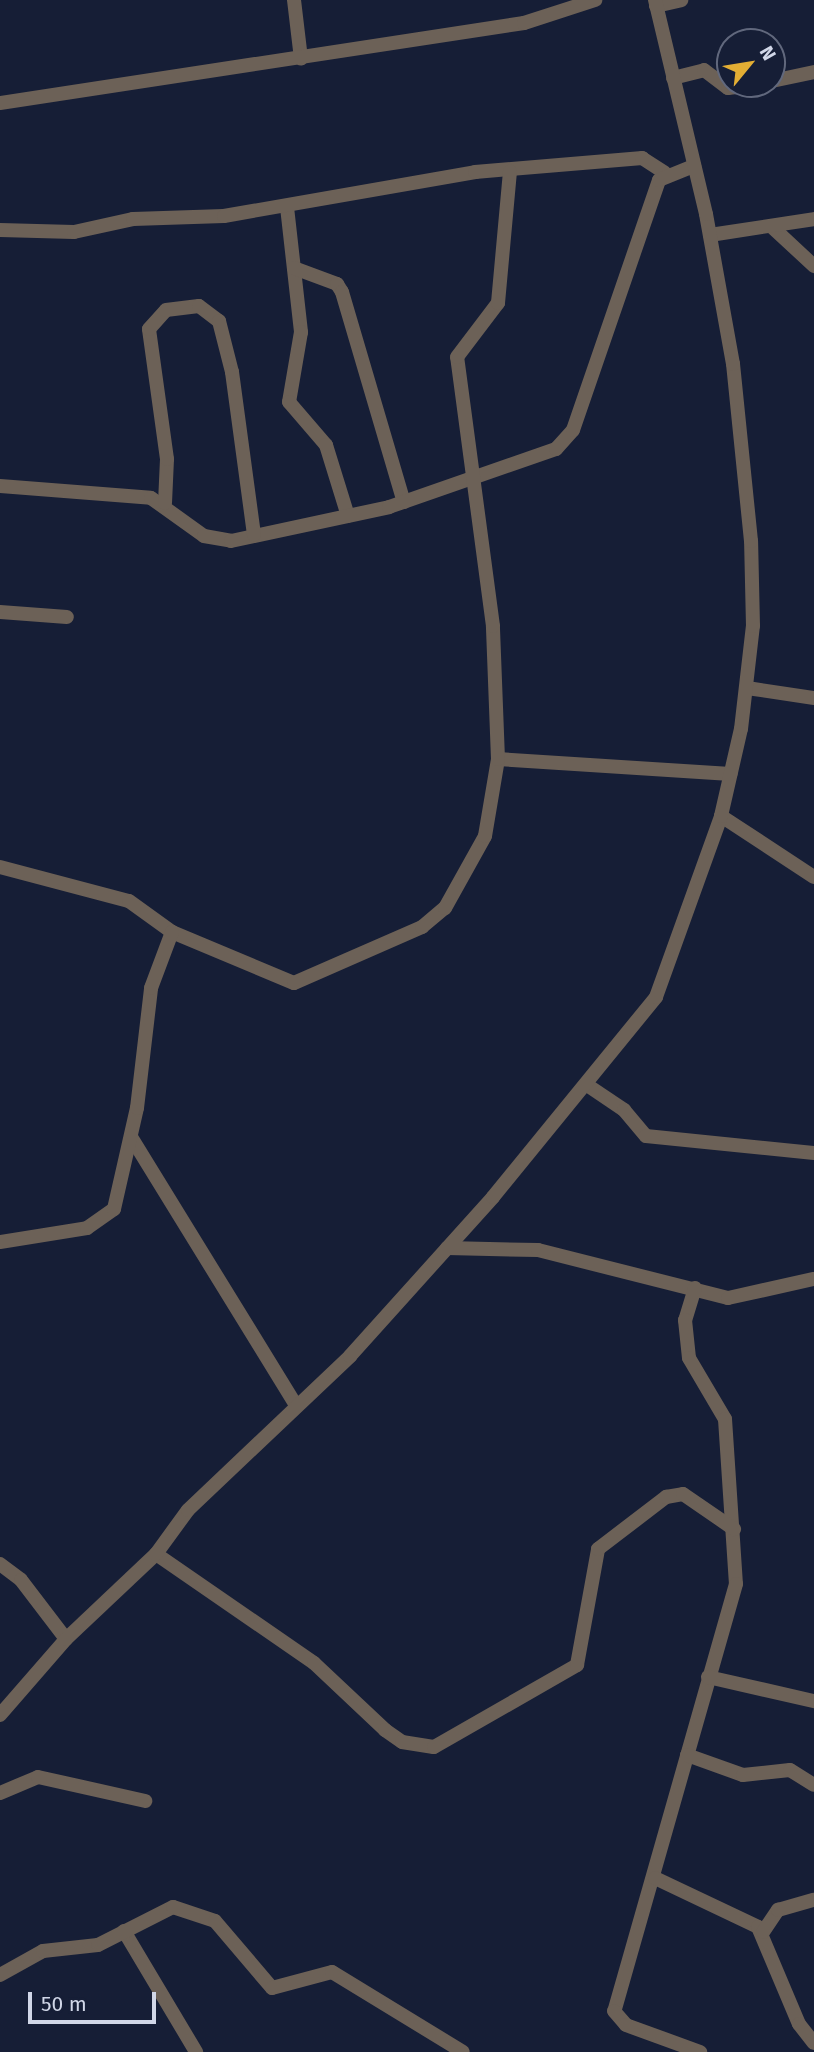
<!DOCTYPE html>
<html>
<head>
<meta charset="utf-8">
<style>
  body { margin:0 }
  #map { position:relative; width:814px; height:2052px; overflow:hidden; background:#161e36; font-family:"Fira Sans",sans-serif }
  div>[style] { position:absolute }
  .street>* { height:14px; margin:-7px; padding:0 7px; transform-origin:7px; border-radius:7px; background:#6c6157 }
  span { translate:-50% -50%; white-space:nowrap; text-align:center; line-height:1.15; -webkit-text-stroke:7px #161e36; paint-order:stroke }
  .north { position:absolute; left:716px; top:28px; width:70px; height:70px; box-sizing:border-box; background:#161e36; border:2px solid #61687d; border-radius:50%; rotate:60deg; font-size:19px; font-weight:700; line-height:28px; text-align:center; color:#d1d7e8 }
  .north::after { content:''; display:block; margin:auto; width:24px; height:32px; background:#e3ae34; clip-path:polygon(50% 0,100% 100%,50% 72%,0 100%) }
  .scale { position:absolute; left:28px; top:1992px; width:128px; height:32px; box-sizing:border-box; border:4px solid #d1d7e8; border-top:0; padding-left:9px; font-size:21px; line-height:24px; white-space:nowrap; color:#d1d7e8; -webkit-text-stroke:5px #161e36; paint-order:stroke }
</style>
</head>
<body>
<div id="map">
  <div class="street">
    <div style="left:294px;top:0;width:59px;rotate:83.2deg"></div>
    <div style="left:656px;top:6px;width:26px;rotate:-13deg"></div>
    <div style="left:673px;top:78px;width:32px;rotate:-14deg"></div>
    <div style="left:704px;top:70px;width:30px;rotate:37deg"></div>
    <div style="left:728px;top:88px;width:31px;rotate:-7deg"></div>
    <div style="left:772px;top:81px;width:43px;rotate:-12.1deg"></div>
    <div style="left:0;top:103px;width:530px;rotate:-8.68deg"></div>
    <div style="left:524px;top:23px;width:75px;rotate:-17.9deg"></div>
    <div style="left:287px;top:207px;width:126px;rotate:83.6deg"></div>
    <div style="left:301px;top:332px;width:71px;rotate:99.7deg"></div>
    <div style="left:289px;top:402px;width:57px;rotate:49.3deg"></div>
    <div style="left:326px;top:445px;width:74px;rotate:72.8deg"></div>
    <div style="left:771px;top:226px;width:59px;rotate:42.9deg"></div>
    <div style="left:0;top:230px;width:74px;rotate:1.5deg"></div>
    <div style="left:74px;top:232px;width:60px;rotate:-12.4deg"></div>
    <div style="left:133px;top:219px;width:91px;rotate:-1.9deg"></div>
    <div style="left:224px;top:216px;width:255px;rotate:-9.9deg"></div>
    <div style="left:475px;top:172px;width:168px;rotate:-4.8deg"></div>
    <div style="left:642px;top:158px;width:27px;rotate:33deg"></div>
    <div style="left:710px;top:235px;width:105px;rotate:-8.7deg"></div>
    <div style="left:294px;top:268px;width:46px;rotate:20.4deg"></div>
    <div style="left:337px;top:284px;width:9px;rotate:58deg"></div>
    <div style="left:342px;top:292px;width:219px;rotate:73.6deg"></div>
    <div style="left:0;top:486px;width:151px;rotate:4.5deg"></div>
    <div style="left:151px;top:498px;width:65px;rotate:35.6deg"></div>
    <div style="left:204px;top:536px;width:27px;rotate:10deg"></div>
    <div style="left:231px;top:541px;width:162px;rotate:-12.1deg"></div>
    <div style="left:389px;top:507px;width:177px;rotate:-19.2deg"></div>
    <div style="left:556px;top:449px;width:25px;rotate:-48deg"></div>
    <div style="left:573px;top:430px;width:264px;rotate:-71deg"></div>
    <div style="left:659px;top:180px;width:38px;rotate:-22deg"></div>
    <div style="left:165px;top:503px;width:44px;rotate:-87.4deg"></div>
    <div style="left:167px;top:459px;width:131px;rotate:-97.9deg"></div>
    <div style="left:149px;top:329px;width:25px;rotate:-48deg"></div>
    <div style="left:166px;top:310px;width:33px;rotate:-7deg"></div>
    <div style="left:199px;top:306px;width:25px;rotate:37deg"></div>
    <div style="left:219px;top:321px;width:53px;rotate:75.7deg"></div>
    <div style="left:232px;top:372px;width:164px;rotate:82.3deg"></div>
    <div style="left:0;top:612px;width:67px;rotate:4.3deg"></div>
    <div style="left:747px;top:688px;width:68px;rotate:8.5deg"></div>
    <div style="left:498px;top:759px;width:233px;rotate:3.7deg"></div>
    <div style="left:721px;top:816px;width:111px;rotate:33.3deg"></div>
    <div style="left:0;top:867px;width:133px;rotate:14.8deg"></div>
    <div style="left:129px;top:901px;width:53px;rotate:35.8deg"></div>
    <div style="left:172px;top:932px;width:132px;rotate:22.7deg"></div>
    <div style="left:294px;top:983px;width:140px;rotate:-23.6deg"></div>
    <div style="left:422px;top:927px;width:30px;rotate:-40deg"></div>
    <div style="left:445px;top:908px;width:82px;rotate:-60.9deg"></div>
    <div style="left:485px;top:836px;width:78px;rotate:-80.4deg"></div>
    <div style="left:498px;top:759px;width:133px;rotate:-92.2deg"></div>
    <div style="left:493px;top:626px;width:271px;rotate:-97.6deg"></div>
    <div style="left:457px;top:357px;width:68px;rotate:-52.8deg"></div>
    <div style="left:498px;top:303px;width:132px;rotate:-84.8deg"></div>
    <div style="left:587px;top:1085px;width:45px;rotate:34deg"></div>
    <div style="left:624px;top:1110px;width:34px;rotate:50deg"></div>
    <div style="left:646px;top:1136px;width:169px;rotate:5.8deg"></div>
    <div style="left:131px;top:1137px;width:315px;rotate:58.4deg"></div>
    <div style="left:0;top:1242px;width:88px;rotate:-9.1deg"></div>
    <div style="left:87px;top:1228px;width:33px;rotate:-35deg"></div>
    <div style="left:114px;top:1209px;width:104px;rotate:-77.2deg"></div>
    <div style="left:137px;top:1108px;width:121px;rotate:-83.3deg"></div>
    <div style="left:151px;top:988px;width:60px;rotate:-69.4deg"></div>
    <div style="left:447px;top:1248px;width:91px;rotate:1.3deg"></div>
    <div style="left:538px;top:1250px;width:196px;rotate:14.2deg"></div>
    <div style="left:728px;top:1298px;width:88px;rotate:-12.5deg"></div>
    <div style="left:695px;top:1288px;width:34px;rotate:107deg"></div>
    <div style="left:685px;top:1320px;width:38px;rotate:84deg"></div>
    <div style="left:689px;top:1358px;width:71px;rotate:59.5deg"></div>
    <div style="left:725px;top:1419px;width:165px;rotate:86.2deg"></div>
    <div style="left:736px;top:1584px;width:444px;rotate:105.9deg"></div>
    <div style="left:614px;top:2011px;width:18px;rotate:49deg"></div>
    <div style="left:626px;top:2025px;width:79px;rotate:20deg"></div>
    <div style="left:156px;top:1554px;width:192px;rotate:34.6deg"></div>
    <div style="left:314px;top:1663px;width:98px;rotate:43.3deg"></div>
    <div style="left:385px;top:1730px;width:21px;rotate:35deg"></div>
    <div style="left:402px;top:1742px;width:32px;rotate:9deg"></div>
    <div style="left:434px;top:1747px;width:165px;rotate:-29.8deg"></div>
    <div style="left:577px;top:1665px;width:118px;rotate:-79.7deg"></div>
    <div style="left:598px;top:1549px;width:86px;rotate:-37.4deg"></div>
    <div style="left:666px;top:1497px;width:17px;rotate:-10deg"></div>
    <div style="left:683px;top:1494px;width:62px;rotate:34.5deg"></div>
    <div style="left:0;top:1564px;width:26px;rotate:37deg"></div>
    <div style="left:21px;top:1580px;width:74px;rotate:52.7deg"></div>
    <div style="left:708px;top:1677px;width:109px;rotate:12.8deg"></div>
    <div style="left:0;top:1715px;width:101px;rotate:-49deg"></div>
    <div style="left:66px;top:1639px;width:124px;rotate:-43.4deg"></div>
    <div style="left:156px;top:1554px;width:54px;rotate:-54deg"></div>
    <div style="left:188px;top:1510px;width:224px;rotate:-43.5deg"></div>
    <div style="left:350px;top:1356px;width:214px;rotate:-48deg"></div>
    <div style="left:493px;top:1197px;width:258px;rotate:-50.8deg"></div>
    <div style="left:656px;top:997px;width:192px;rotate:-70.2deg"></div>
    <div style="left:721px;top:816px;width:89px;rotate:-77.1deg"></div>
    <div style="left:741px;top:729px;width:104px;rotate:-83.4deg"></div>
    <div style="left:753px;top:626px;width:85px;rotate:-91.3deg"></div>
    <div style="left:751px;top:541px;width:178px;rotate:-95.8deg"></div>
    <div style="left:733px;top:364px;width:152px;rotate:-100.2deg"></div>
    <div style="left:706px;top:214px;width:220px;rotate:-103.4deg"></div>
    <div style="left:687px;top:1755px;width:59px;rotate:19.7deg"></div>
    <div style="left:743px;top:1775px;width:47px;rotate:-6.1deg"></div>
    <div style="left:790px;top:1770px;width:28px;rotate:32deg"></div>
    <div style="left:0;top:1793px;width:41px;rotate:-22.8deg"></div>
    <div style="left:38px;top:1777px;width:110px;rotate:12.6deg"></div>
    <div style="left:655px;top:1878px;width:114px;rotate:25.4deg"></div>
    <div style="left:758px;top:1927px;width:105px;rotate:67.1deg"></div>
    <div style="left:799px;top:2024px;width:24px;rotate:52deg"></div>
    <div style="left:124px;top:1931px;width:141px;rotate:59.2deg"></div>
    <div style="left:763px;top:1932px;width:27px;rotate:-56deg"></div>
    <div style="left:778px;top:1910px;width:37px;rotate:-16deg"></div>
    <div style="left:0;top:1975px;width:49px;rotate:-29.2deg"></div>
    <div style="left:43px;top:1951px;width:55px;rotate:-6.2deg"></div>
    <div style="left:98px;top:1945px;width:84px;rotate:-26.9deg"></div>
    <div style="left:173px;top:1907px;width:44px;rotate:18.4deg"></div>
    <div style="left:215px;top:1921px;width:88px;rotate:49.6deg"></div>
    <div style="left:272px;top:1988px;width:62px;rotate:-14.9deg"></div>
    <div style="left:332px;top:1972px;width:153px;rotate:31.4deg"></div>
  </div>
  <div class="north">N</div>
  <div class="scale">50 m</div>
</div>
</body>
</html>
